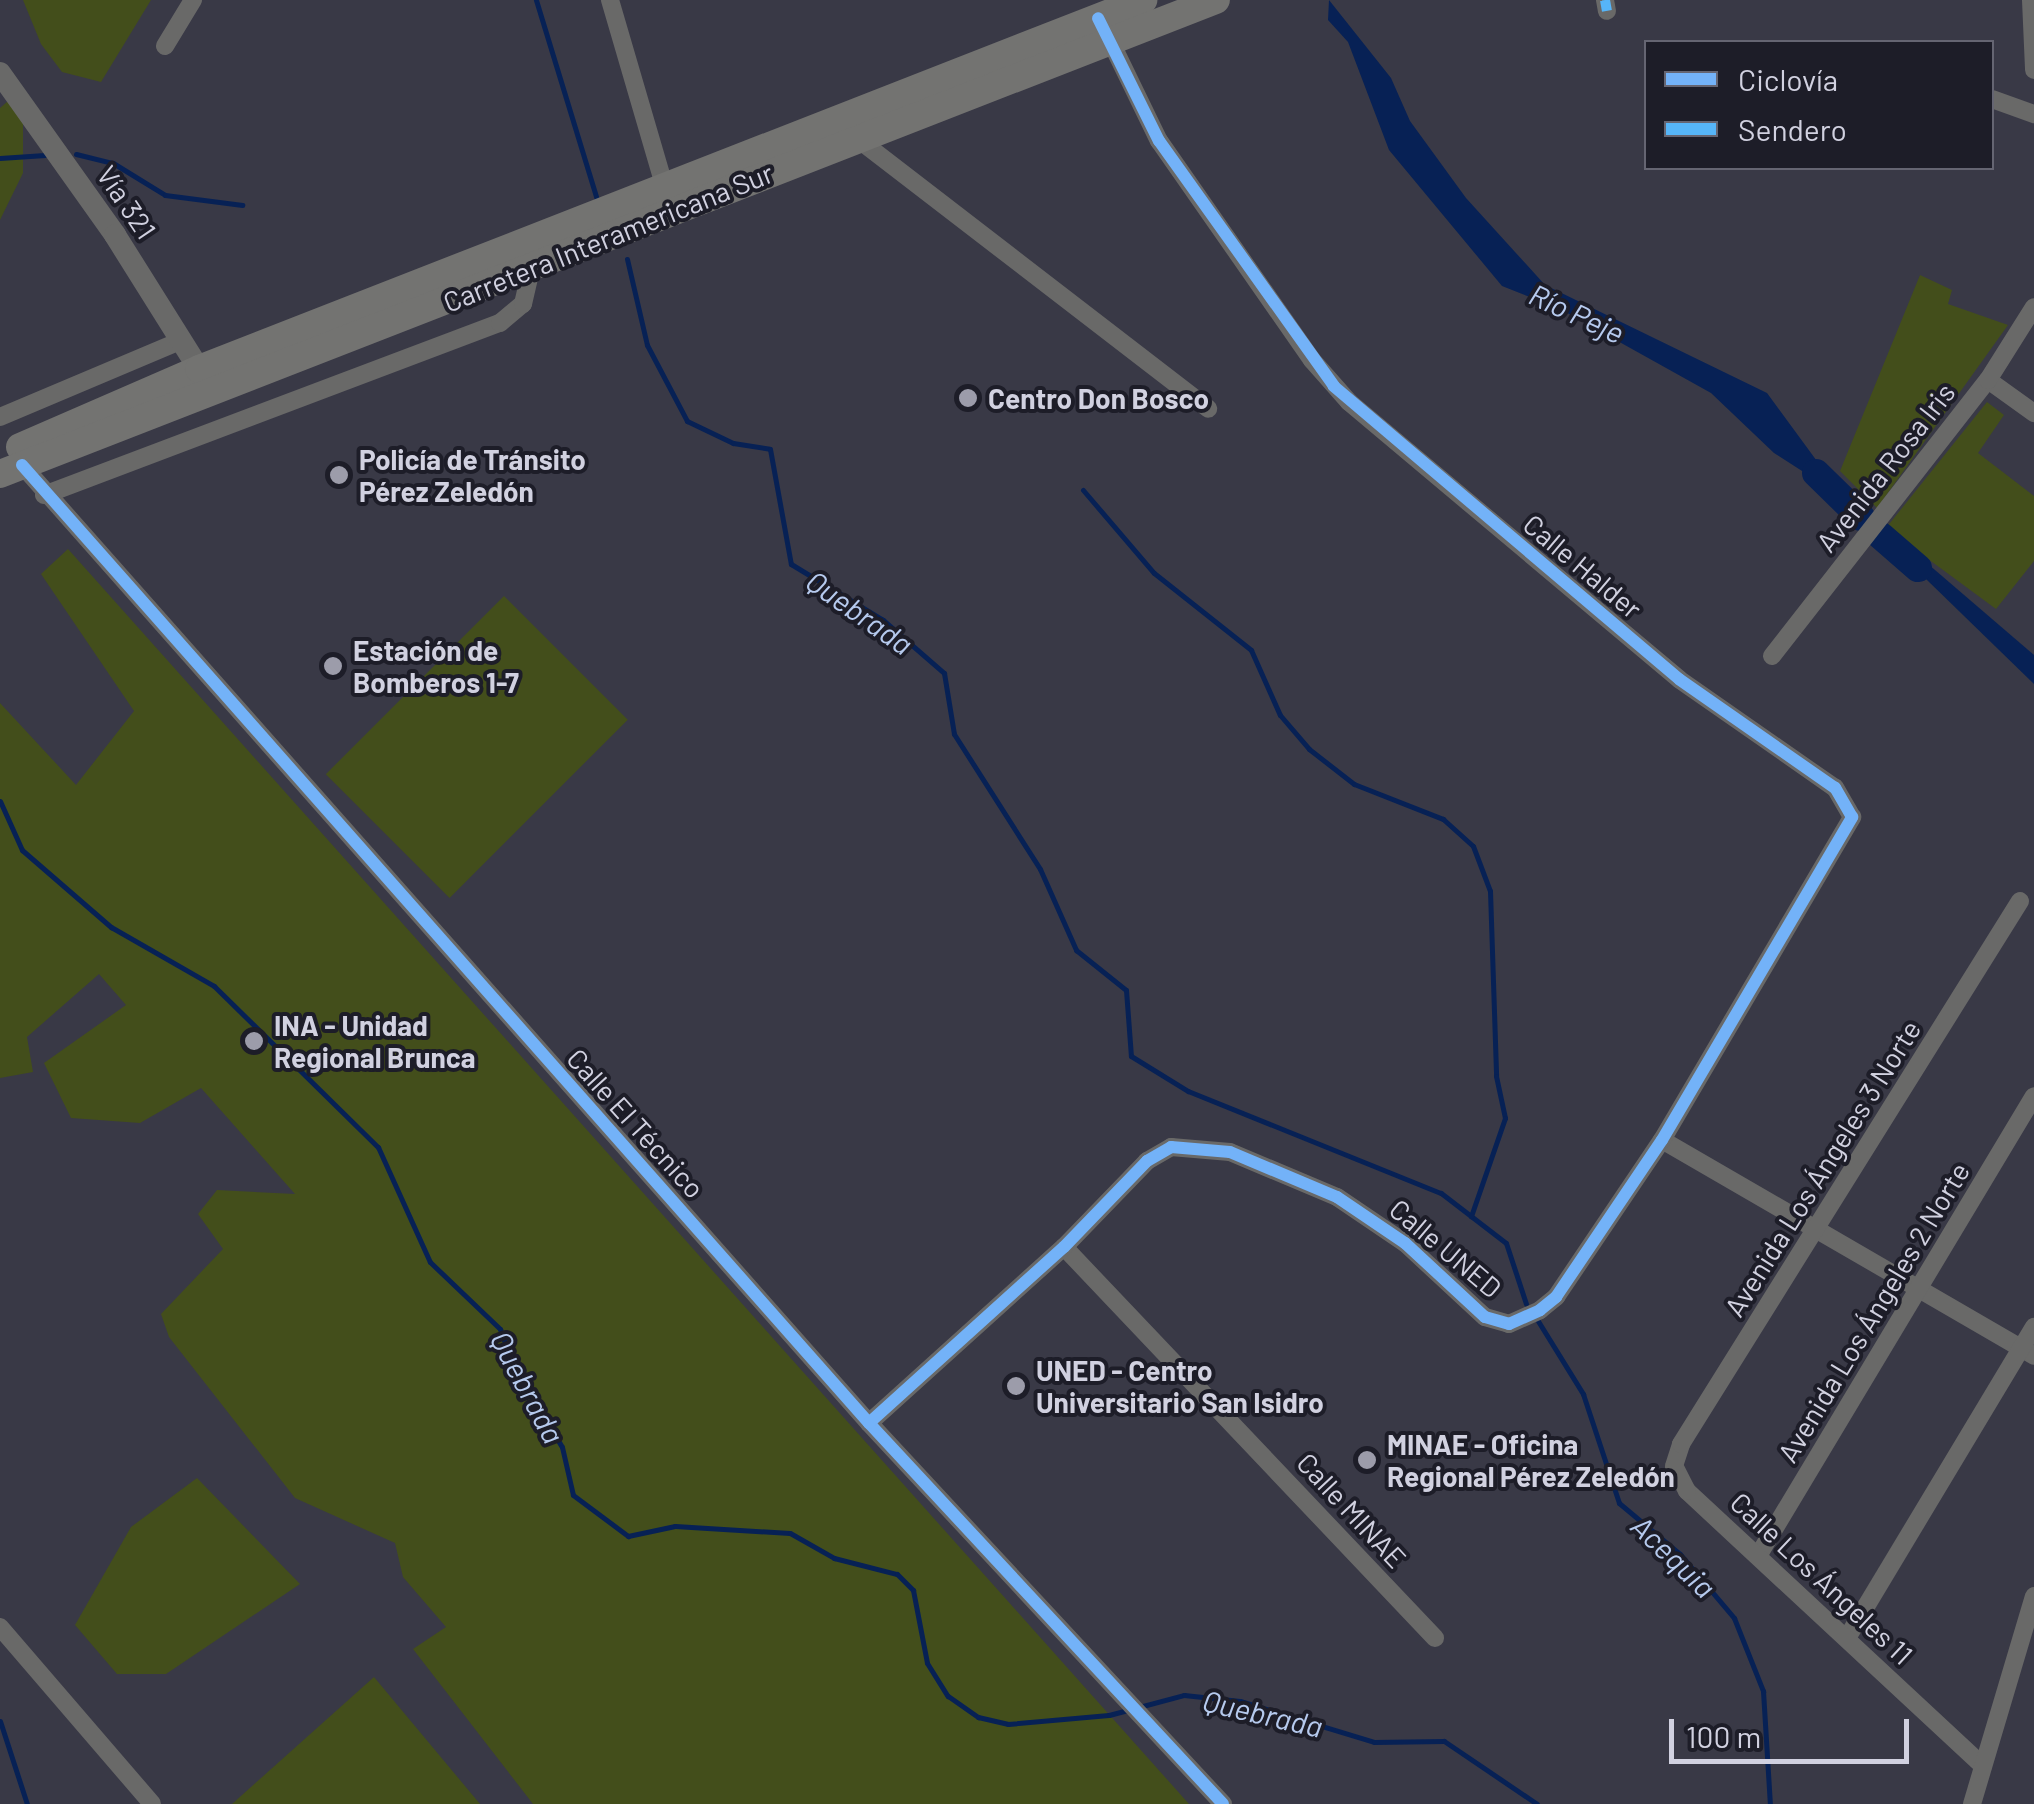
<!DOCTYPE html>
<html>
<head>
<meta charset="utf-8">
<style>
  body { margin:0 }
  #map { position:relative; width:2034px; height:1804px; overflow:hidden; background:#393946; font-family:Barlow,sans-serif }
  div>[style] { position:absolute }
  .green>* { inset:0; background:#434e1b; transform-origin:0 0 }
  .water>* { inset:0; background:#072155 }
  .stream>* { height:5px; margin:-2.5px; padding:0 2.5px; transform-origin:2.5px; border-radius:2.5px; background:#072155 }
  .river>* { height:28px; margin:-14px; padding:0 14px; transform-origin:14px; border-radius:14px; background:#072155 }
  .minor>* { height:18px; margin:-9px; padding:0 9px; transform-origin:9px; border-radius:9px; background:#696968 }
  .tertiary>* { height:22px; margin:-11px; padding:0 11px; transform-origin:11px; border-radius:11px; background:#696968 }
  .trunk>* { height:28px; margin:-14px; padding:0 14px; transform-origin:14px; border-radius:14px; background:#737371 }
  .quiet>* { height:10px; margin-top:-5px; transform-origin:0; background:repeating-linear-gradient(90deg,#56b5f8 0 20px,transparent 0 30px) }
  .cycleway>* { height:12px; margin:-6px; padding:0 6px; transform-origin:6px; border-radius:6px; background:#73b2f8 }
  .dots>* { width:28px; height:28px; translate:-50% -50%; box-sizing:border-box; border:5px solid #1d1d28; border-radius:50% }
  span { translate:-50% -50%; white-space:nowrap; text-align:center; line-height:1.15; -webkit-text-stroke:8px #1d1d28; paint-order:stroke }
  .street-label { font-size:28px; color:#d1d1e0 }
  .poi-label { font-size:28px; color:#d1d1e0; font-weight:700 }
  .left { translate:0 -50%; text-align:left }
  .water-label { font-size:30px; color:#b6caee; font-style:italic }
  .legend { position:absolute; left:1644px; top:40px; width:350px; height:130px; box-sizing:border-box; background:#1d1d28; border:2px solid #656572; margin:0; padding:12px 18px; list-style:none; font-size:30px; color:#d1d1e0 }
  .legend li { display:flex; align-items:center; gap:20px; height:50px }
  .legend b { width:50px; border:2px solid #656572 }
  .scale { position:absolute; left:1669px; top:1719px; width:240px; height:45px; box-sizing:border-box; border:5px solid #d1d1e0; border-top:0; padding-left:12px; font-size:30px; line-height:35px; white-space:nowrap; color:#d1d1e0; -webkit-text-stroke:8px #1d1d28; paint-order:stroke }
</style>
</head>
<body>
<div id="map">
  <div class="green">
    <div style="clip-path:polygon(23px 0,151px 0,101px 82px,62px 72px,41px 44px)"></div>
    <div style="clip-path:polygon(8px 101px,23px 121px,23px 173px,0 220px,0 108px)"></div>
    <div style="clip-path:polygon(1920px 275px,1952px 290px,1948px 304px,2008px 325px,1877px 508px,1840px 471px)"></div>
    <div style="clip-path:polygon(1987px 402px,2004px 415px,1978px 453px,2034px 496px,2034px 561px,1996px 609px,1886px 528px)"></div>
    <div style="clip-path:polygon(68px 549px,1189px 1804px,533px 1804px,413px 1649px,446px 1627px,403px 1577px,395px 1543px,295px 1498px,169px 1337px,161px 1314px,223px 1249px,198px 1214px,217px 1190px,295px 1194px,201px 1088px,140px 1123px,71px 1118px,44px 1063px,126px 1005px,99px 974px,27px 1037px,33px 1072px,0 1078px,0 703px,76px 785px,134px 711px,41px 574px)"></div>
    <div style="left:504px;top:596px;width:175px;height:252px;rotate:45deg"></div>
    <div style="clip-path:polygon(197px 1478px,300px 1584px,166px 1674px,117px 1674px,75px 1625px,131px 1527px)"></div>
    <div style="clip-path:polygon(374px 1677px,480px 1804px,232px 1804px)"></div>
  </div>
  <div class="water">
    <div style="clip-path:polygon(1329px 0,1391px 78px,1410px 121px,1466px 198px,1545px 285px,1767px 393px,1844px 498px,1774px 453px,1711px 393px,1562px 310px,1502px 286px,1389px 150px,1348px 42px,1328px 20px)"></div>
    <div style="clip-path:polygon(1891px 545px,1921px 558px,2034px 655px,2034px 684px)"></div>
  </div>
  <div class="stream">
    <div style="left:536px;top:0;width:208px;rotate:73deg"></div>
    <div style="left:76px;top:154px;width:38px;rotate:14deg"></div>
    <div style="left:113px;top:163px;width:61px;rotate:31.6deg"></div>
    <div style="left:165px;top:195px;width:78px;rotate:7.4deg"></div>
    <div style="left:0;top:158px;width:45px;rotate:-3.8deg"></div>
    <div style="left:627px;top:259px;width:88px;rotate:76.9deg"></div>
    <div style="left:647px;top:345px;width:86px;rotate:62.2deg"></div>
    <div style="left:687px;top:421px;width:51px;rotate:25.6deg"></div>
    <div style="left:733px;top:443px;width:37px;rotate:9deg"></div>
    <div style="left:770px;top:449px;width:117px;rotate:79.7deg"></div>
    <div style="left:791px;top:564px;width:108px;rotate:31.3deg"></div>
    <div style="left:883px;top:620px;width:81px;rotate:41deg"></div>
    <div style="left:944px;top:673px;width:62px;rotate:80.7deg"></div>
    <div style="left:954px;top:734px;width:160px;rotate:57.5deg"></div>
    <div style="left:1040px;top:869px;width:89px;rotate:66deg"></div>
    <div style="left:1076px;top:950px;width:64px;rotate:38.7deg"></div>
    <div style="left:1126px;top:990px;width:66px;rotate:85.7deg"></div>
    <div style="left:1131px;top:1056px;width:67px;rotate:31.6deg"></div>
    <div style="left:1188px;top:1091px;width:273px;rotate:22deg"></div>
    <div style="left:1441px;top:1193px;width:82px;rotate:37.6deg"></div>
    <div style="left:1506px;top:1243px;width:64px;rotate:71.8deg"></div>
    <div style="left:1083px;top:490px;width:109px;rotate:49.5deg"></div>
    <div style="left:1154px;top:573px;width:124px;rotate:38.4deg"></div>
    <div style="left:1251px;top:650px;width:71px;rotate:66deg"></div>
    <div style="left:1280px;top:715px;width:45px;rotate:49.5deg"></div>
    <div style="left:1309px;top:749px;width:57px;rotate:37.9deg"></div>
    <div style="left:1354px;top:784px;width:96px;rotate:21.5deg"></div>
    <div style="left:1443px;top:819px;width:40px;rotate:42deg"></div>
    <div style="left:1473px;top:846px;width:48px;rotate:69.3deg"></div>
    <div style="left:1490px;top:891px;width:185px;rotate:88.1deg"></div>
    <div style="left:1496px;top:1076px;width:43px;rotate:77.9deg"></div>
    <div style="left:1505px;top:1118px;width:104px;rotate:109.1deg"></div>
    <div style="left:0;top:801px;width:54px;rotate:65.8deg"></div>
    <div style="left:22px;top:850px;width:118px;rotate:40.9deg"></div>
    <div style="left:111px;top:927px;width:119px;rotate:29.8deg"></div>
    <div style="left:214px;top:986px;width:230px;rotate:44.5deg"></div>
    <div style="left:378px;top:1147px;width:126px;rotate:65.7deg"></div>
    <div style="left:430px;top:1262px;width:97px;rotate:43.7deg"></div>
    <div style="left:500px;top:1329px;width:41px;rotate:70.3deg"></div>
    <div style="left:514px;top:1368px;width:92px;rotate:58.7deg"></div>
    <div style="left:562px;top:1447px;width:49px;rotate:77.1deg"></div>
    <div style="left:573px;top:1495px;width:69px;rotate:36.7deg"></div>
    <div style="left:628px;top:1536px;width:48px;rotate:-12deg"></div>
    <div style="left:675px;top:1526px;width:115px;rotate:3.5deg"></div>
    <div style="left:790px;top:1533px;width:51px;rotate:29.6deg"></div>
    <div style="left:834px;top:1558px;width:65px;rotate:14.3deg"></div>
    <div style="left:897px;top:1574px;width:23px;rotate:45deg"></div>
    <div style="left:913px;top:1590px;width:74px;rotate:79.1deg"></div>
    <div style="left:927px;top:1663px;width:39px;rotate:58deg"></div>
    <div style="left:948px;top:1696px;width:37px;rotate:35deg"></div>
    <div style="left:978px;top:1717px;width:31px;rotate:13deg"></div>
    <div style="left:1008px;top:1724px;width:101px;rotate:-5.1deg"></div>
    <div style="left:1109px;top:1715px;width:78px;rotate:-14.9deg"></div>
    <div style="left:1184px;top:1695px;width:56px;rotate:6.1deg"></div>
    <div style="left:1240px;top:1701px;width:140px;rotate:17deg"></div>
    <div style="left:1374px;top:1742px;width:70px;rotate:-0.8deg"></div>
    <div style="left:1444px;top:1741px;width:112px;rotate:34.1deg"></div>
    <div style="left:1538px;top:1321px;width:86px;rotate:58.3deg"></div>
    <div style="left:1583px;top:1394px;width:115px;rotate:71.7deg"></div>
    <div style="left:1619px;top:1503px;width:80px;rotate:39.9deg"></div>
    <div style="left:1680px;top:1554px;width:84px;rotate:49.8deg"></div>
    <div style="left:1734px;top:1618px;width:79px;rotate:68.3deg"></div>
    <div style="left:1763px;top:1691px;width:113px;rotate:86.5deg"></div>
    <div style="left:0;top:1721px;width:87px;rotate:72deg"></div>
  </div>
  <div class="river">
    <div style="left:1816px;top:473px;width:63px;rotate:44.4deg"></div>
    <div style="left:1881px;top:536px;width:49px;rotate:40.9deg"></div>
  </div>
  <div class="minor">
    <div style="left:610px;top:0;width:196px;rotate:73.7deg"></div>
    <div style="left:1605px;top:0;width:11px;rotate:80deg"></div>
    <div style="left:2031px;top:0;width:70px;rotate:87.5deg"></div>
    <div style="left:165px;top:46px;width:54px;rotate:-58.7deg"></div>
    <div style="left:1992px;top:99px;width:45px;rotate:19.7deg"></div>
    <div style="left:858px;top:139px;width:442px;rotate:37.6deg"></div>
    <div style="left:1988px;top:380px;width:57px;rotate:35.7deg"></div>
    <div style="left:0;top:417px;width:198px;rotate:-22.9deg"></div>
    <div style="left:22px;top:465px;width:1279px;rotate:48.52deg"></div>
    <div style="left:869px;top:1423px;width:520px;rotate:47.1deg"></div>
    <div style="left:44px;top:495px;width:487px;rotate:-20.7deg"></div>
    <div style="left:500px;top:323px;width:30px;rotate:-40deg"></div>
    <div style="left:523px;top:304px;width:37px;rotate:-77deg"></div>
    <div style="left:1772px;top:656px;width:350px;rotate:-52deg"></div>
    <div style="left:1988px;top:380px;width:86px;rotate:-57.8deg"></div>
    <div style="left:1662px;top:1140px;width:430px;rotate:30.1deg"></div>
    <div style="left:1064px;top:1247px;width:539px;rotate:46.5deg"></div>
    <div style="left:869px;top:1423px;width:263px;rotate:-42.1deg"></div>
    <div style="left:1064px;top:1247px;width:120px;rotate:-46deg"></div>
    <div style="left:1147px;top:1161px;width:28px;rotate:-30deg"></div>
    <div style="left:1171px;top:1147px;width:59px;rotate:4.8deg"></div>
    <div style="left:1230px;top:1152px;width:116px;rotate:22.8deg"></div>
    <div style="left:1337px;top:1197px;width:82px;rotate:34.1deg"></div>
    <div style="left:1405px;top:1243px;width:109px;rotate:42.8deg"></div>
    <div style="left:1485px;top:1317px;width:25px;rotate:16deg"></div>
    <div style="left:1509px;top:1324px;width:34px;rotate:-24deg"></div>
    <div style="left:1540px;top:1310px;width:21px;rotate:-39deg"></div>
    <div style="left:1556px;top:1297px;width:189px;rotate:-56deg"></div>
    <div style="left:1662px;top:1140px;width:375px;rotate:-59.5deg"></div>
    <div style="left:1852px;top:817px;width:34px;rotate:-120deg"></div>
    <div style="left:1835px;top:788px;width:190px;rotate:-145.1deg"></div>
    <div style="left:1679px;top:679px;width:431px;rotate:-140deg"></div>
    <div style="left:1349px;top:402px;width:56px;rotate:-131.4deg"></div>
    <div style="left:1312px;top:360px;width:267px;rotate:-124.9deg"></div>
    <div style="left:1159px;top:141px;width:117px;rotate:-115.9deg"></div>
    <div style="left:1758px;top:1556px;width:536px;rotate:-59.04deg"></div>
    <div style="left:0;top:1627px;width:233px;rotate:49.3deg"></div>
    <div style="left:1847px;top:1638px;width:363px;rotate:-59deg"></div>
    <div style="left:1983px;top:1766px;width:404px;rotate:-137.1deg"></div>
    <div style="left:1687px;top:1491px;width:28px;rotate:-117deg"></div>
    <div style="left:1674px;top:1466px;width:23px;rotate:-72deg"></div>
    <div style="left:1681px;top:1444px;width:640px;rotate:-58.02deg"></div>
    <div style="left:1972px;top:1804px;width:217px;rotate:-73.4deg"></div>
  </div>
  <div class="tertiary">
    <div style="left:0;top:73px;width:199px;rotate:54.6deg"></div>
    <div style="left:115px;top:235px;width:158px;rotate:57.9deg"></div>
  </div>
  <div class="trunk">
    <div style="left:20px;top:447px;width:195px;rotate:-23.5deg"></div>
    <div style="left:199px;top:369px;width:1014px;rotate:-21.35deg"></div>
    <div style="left:0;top:474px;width:1305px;rotate:-21.3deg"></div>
  </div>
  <div class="quiet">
    <div style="left:1605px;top:0;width:11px;rotate:80deg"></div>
  </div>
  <div class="cycleway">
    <div style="left:22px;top:465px;width:1279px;rotate:48.52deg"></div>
    <div style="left:869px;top:1423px;width:520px;rotate:47.1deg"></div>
    <div style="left:869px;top:1423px;width:263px;rotate:-42.1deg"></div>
    <div style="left:1064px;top:1247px;width:120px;rotate:-46deg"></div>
    <div style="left:1147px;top:1161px;width:28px;rotate:-30deg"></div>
    <div style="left:1171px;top:1147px;width:59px;rotate:4.8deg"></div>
    <div style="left:1230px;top:1152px;width:116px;rotate:22.8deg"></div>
    <div style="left:1337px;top:1197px;width:82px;rotate:34.1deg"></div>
    <div style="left:1405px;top:1243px;width:109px;rotate:42.8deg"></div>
    <div style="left:1485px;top:1317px;width:25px;rotate:16deg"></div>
    <div style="left:1509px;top:1324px;width:34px;rotate:-24deg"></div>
    <div style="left:1540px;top:1310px;width:21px;rotate:-39deg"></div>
    <div style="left:1556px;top:1297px;width:189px;rotate:-56deg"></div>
    <div style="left:1662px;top:1140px;width:375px;rotate:-59.5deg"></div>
    <div style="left:1852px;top:817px;width:34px;rotate:-120deg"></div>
    <div style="left:1835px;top:788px;width:190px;rotate:-145.1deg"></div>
    <div style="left:1679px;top:679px;width:453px;rotate:-139.7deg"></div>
    <div style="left:1334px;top:386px;width:301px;rotate:-125.5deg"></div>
    <div style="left:1159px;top:141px;width:137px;rotate:-116.4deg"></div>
  </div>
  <div class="dots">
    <div style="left:968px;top:398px;background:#9c9caa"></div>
    <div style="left:339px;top:475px;background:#9c9caa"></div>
    <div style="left:333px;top:666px;background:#9c9caa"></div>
    <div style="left:254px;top:1041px;background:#9c9caa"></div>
    <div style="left:1016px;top:1386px;background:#9c9caa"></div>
    <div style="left:1367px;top:1460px;background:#9c9caa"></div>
  </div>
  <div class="street-label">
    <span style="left:127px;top:202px;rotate:56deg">Vía 321</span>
    <span style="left:608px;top:237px;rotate:-22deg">Carretera Interamericana Sur</span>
    <span style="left:1885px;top:467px;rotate:-52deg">Avenida Rosa Iris</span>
    <span style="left:1583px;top:566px;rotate:40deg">Calle Halder</span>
    <span style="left:636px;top:1123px;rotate:48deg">Calle El Técnico</span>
    <span style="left:1822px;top:1168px;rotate:-58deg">Avenida Los Ángeles 3 Norte</span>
    <span style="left:1446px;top:1248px;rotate:40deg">Calle UNED</span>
    <span style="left:1873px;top:1312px;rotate:-59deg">Avenida Los Ángeles 2 Norte</span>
    <span style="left:1352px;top:1510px;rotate:47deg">Calle MINAE</span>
    <span style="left:1822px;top:1578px;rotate:43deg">Calle Los Ángeles 11</span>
  </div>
  <div class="poi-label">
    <span class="left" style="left:988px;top:398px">Centro Don Bosco</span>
    <span class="left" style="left:359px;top:475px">Policía de Tránsito<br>Pérez Zeledón</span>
    <span class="left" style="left:353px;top:666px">Estación de<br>Bomberos 1-7</span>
    <span class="left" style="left:274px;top:1041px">INA - Unidad<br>Regional Brunca</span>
    <span class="left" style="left:1036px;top:1386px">UNED - Centro<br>Universitario San Isidro</span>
    <span class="left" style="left:1387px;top:1460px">MINAE - Oficina<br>Regional Pérez Zeledón</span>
  </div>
  <div class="water-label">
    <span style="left:1577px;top:313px;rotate:25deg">Río Peje</span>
    <span style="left:860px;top:612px;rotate:35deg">Quebrada</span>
    <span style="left:528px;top:1387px;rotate:62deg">Quebrada</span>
    <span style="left:1674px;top:1556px;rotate:44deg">Acequia</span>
    <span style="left:1263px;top:1713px;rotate:13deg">Quebrada</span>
  </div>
  <ul class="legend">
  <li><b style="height:12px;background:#73b2f8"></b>Ciclovía</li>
  <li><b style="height:12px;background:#56b5f8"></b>Sendero</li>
  </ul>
  <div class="scale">100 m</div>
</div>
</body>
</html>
